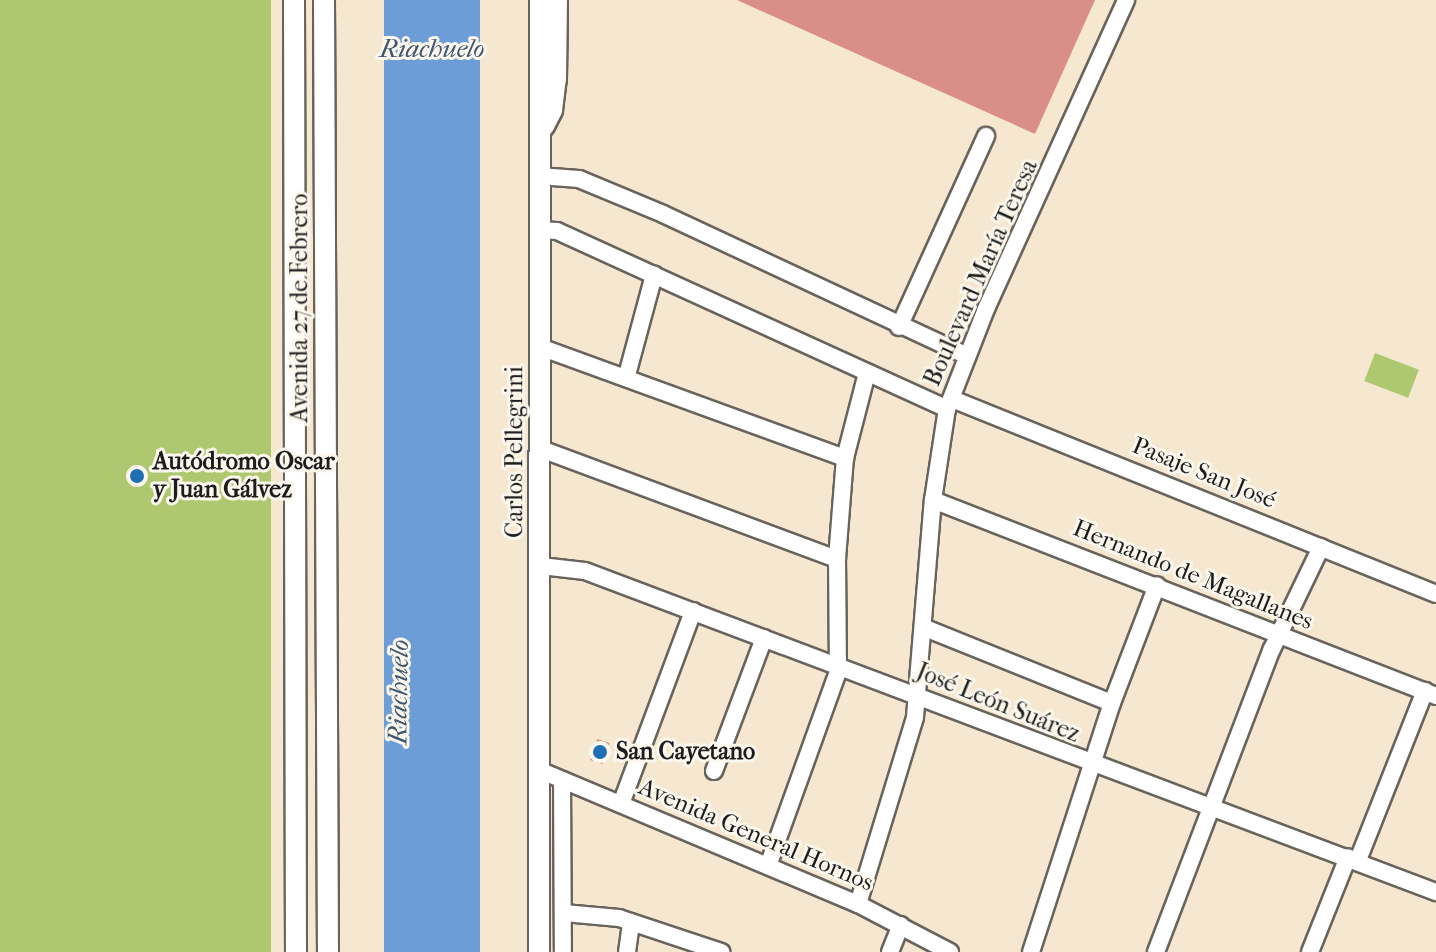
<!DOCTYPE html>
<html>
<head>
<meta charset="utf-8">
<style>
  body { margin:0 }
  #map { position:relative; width:1436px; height:952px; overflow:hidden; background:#f6e7d1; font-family:"IM FELL French Canon",serif }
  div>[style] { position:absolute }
  .green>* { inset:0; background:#adc86e; transform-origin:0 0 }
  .water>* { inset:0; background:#6d9dd6; transform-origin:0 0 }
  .building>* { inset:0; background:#d98f88; transform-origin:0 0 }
  .roads { filter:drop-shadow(2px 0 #68635b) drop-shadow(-2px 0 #68635b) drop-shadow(0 2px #68635b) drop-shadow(0 -2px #68635b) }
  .minor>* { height:16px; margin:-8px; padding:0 8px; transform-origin:8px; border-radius:8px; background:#fff }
  .major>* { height:20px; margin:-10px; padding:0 10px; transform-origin:10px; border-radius:10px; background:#fff }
  .dots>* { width:22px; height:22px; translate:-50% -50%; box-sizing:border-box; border:4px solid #fbf7ec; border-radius:50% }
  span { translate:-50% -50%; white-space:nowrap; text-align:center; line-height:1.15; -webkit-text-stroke:6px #fbf7ec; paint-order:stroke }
  .street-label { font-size:24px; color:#1c1c1c }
  .poi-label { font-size:24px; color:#1c1c1c; font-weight:700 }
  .left { translate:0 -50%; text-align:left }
  .water-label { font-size:26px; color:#405670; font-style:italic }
</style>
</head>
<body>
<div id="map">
  <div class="green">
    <div style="left:0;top:0;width:271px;height:952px"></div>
    <div style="left:1375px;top:353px;width:47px;height:30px;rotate:21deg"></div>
  </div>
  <div class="water">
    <div style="left:384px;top:0;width:96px;height:952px"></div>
  </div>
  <div class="building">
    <div style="clip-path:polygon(737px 0,1095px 0,1035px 134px)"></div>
    <div style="left:597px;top:739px;width:13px;height:22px;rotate:18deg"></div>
  </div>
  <div class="roads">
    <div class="minor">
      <div style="left:539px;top:176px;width:40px;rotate:4.3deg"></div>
      <div style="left:579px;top:179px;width:91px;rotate:22.6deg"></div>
      <div style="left:663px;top:214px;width:336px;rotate:25deg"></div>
      <div style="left:539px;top:230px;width:18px;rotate:3deg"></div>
      <div style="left:557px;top:231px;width:429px;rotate:24.5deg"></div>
      <div style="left:899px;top:327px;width:210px;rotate:-65.5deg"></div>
      <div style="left:540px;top:347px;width:325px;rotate:20deg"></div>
      <div style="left:627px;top:375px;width:104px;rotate:-74.9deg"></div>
      <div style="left:952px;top:399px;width:522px;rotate:21.94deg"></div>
      <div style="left:541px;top:449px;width:316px;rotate:20.4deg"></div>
      <div style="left:933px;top:500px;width:540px;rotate:21.29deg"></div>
      <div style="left:541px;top:566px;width:44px;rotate:6.5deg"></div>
      <div style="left:585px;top:571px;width:910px;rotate:20.67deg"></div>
      <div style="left:925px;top:628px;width:201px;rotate:21.9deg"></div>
      <div style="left:539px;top:770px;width:346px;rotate:22.8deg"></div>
      <div style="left:858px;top:904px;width:104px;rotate:27.6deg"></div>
      <div style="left:714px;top:771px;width:142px;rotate:-69.4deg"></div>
      <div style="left:562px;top:780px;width:172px;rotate:89.7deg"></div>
      <div style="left:621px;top:804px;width:206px;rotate:-69.5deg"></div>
      <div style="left:1358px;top:860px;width:182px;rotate:-68.4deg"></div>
      <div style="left:768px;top:866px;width:206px;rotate:-70.2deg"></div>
      <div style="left:838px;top:672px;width:113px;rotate:-90.5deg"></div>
      <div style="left:837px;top:559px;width:101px;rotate:-85.5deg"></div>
      <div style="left:845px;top:458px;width:88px;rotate:-75.5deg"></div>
      <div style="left:858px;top:904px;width:195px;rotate:-73deg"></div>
      <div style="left:915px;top:717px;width:218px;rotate:-85.3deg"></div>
      <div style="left:933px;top:500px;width:92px;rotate:-81.3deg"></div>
      <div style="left:947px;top:409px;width:107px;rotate:-68.7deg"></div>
      <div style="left:986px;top:309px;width:339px;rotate:-65.6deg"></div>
      <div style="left:564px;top:913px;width:55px;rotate:5.2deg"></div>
      <div style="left:619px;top:918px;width:108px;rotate:18.4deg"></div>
      <div style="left:627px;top:952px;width:30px;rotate:-82deg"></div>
      <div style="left:890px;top:952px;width:29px;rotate:-68deg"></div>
      <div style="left:1031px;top:952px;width:262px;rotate:-72deg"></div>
      <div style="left:1112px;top:703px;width:126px;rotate:-69.1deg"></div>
      <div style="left:1156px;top:952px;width:324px;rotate:-69.1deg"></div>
      <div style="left:1272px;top:649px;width:113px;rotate:-64.3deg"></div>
      <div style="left:1310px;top:952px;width:102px;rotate:-68.2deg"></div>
    </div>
    <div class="major">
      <div style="left:294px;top:0;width:952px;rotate:89.88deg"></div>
      <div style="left:324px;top:0;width:952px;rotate:89.76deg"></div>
      <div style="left:544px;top:126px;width:18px;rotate:-63deg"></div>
      <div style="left:552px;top:110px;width:31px;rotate:-83deg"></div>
      <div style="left:556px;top:79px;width:79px;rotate:-89.3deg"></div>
      <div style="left:539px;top:952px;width:952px;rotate:-89.94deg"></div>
    </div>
  </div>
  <div class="dots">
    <div style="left:137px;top:476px;background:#1f6fb2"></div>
    <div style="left:600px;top:752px;background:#1f6fb2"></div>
  </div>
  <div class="street-label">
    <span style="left:981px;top:273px;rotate:-66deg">Boulevard María Teresa</span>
    <span style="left:300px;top:308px;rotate:-90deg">Avenida 27 de Febrero</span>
    <span style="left:515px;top:452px;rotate:-90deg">Carlos Pellegrini</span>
    <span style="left:1204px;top:473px;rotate:22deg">Pasaje San José</span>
    <span style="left:1193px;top:575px;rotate:22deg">Hernando de Magallanes</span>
    <span style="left:998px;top:703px;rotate:22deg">José León Suárez</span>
    <span style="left:756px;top:835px;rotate:23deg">Avenida General Hornos</span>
  </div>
  <div class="poi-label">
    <span class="left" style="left:153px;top:476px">Autódromo Oscar<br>y Juan Gálvez</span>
    <span class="left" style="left:616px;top:752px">San Cayetano</span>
  </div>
  <div class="water-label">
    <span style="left:432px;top:49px">Riachuelo</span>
    <span style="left:399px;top:692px;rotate:-89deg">Riachuelo</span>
  </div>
</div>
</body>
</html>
